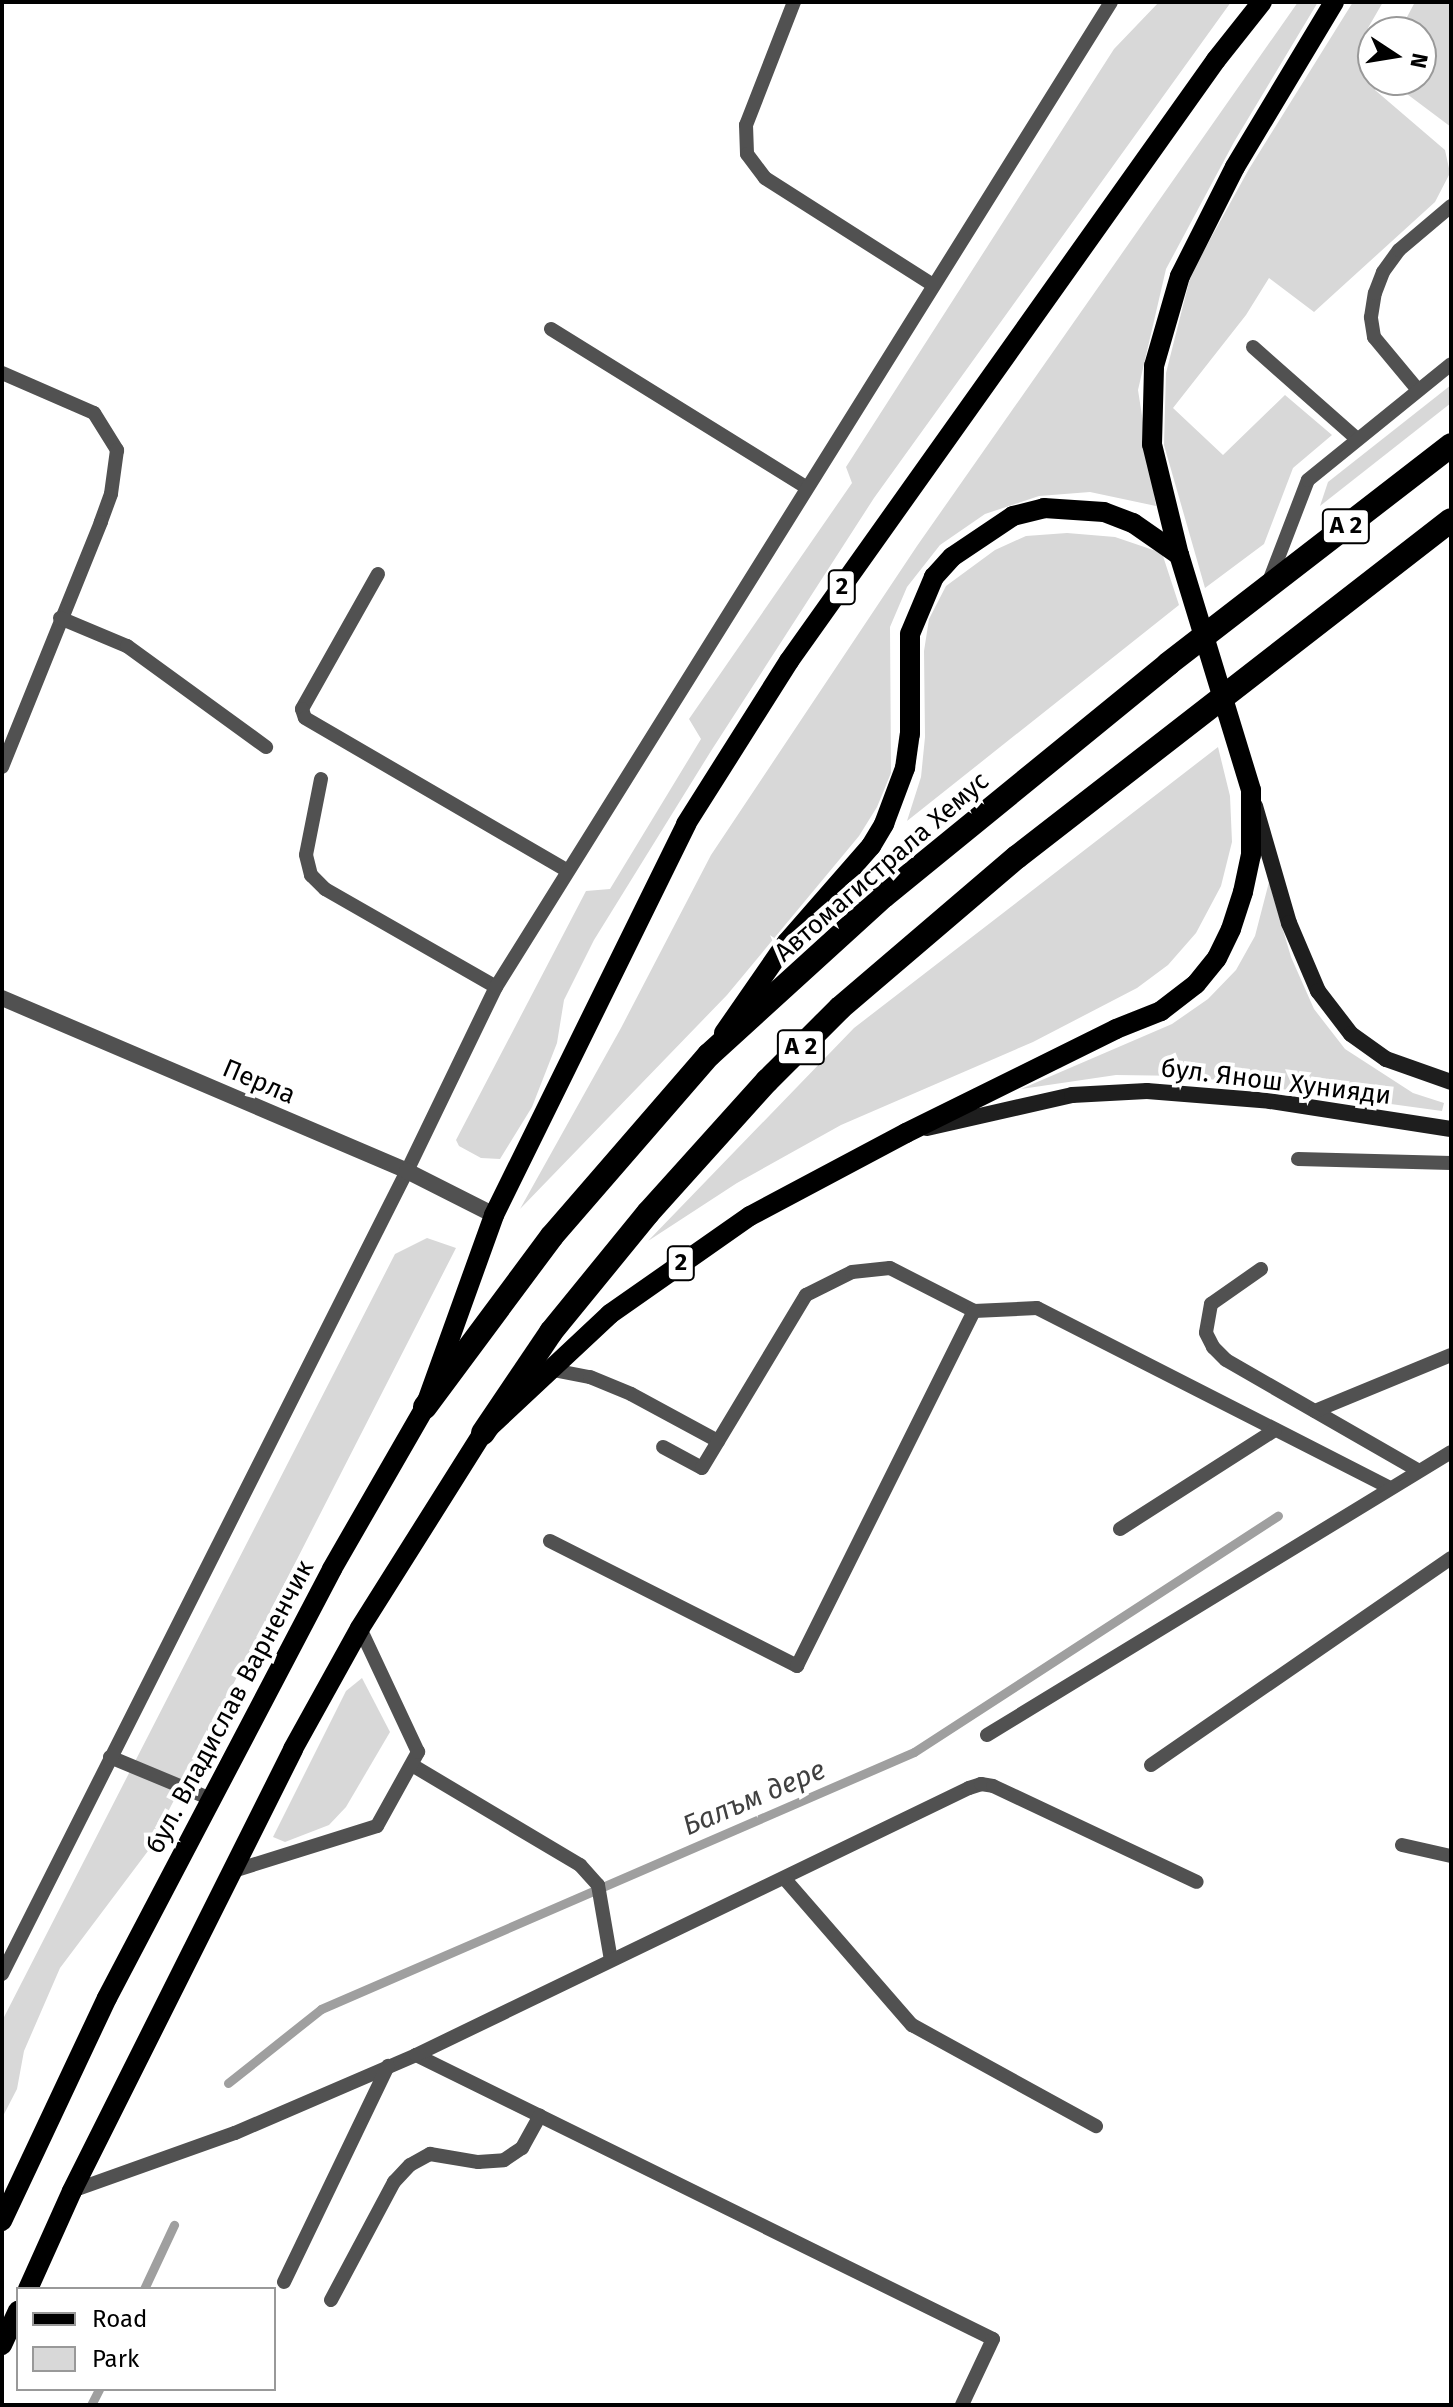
<!DOCTYPE html>
<html>
<head>
<meta charset="utf-8">
<style>
  body { margin:0 }
  #map { position:relative; width:1453px; height:2407px; overflow:hidden; background:#fff; font-family:"Fira Sans",sans-serif }
  div>[style] { position:absolute }
  .green>* { inset:0; background:#d8d8d8 }
  .stream>* { height:9px; margin:-4.5px; padding:0 4.5px; transform-origin:4.5px; border-radius:4.5px; background:#9f9f9f }
  .lane>* { height:14px; margin:-7px; padding:0 7px; transform-origin:7px; border-radius:7px; background:#515151 }
  .street>* { height:16px; margin:-8px; padding:0 8px; transform-origin:8px; border-radius:8px; background:#515151 }
  .secondary>* { height:16px; margin:-8px; padding:0 8px; transform-origin:8px; border-radius:8px; background:#1e1e1e }
  .primary>* { height:20px; margin:-10px; padding:0 10px; transform-origin:10px; border-radius:10px; background:#000 }
  .highway>* { height:24px; margin:-12px; padding:0 12px; transform-origin:12px; border-radius:12px; background:#000 }
  span { translate:-50% -50%; white-space:nowrap; text-align:center; line-height:1.15; -webkit-text-stroke:8px #fff; paint-order:stroke }
  .shield-label span { padding:2px 6px; background:#fff; border:2px solid; border-radius:6px; -webkit-text-stroke-width:0 }
  .shield-label { font-size:24px; color:#000; font-weight:700 }
  .street-label { font-size:26px; color:#000 }
  .water-label { font-size:28px; color:#404040; font-style:italic }
  .frame { position:absolute; inset:0; border:4px solid #000; pointer-events:none }
  .legend { position:absolute; left:16px; top:2287px; width:260px; height:104px; box-sizing:border-box; background:#fff; border:2px solid #999; margin:0; padding:10px 14px; list-style:none; font-size:24px; color:#000 }
  .legend li { display:flex; align-items:center; gap:16px; height:40px }
  .legend b { width:40px; border:2px solid #999 }
  .north { position:absolute; left:1357px; top:16px; width:80px; height:80px; box-sizing:border-box; background:#fff; border:2px solid #999; border-radius:50%; rotate:102deg; font-size:22px; font-weight:700; line-height:32px; text-align:center; color:#000 }
  .north::after { content:''; display:block; margin:auto; width:28px; height:36px; background:#000; clip-path:polygon(50% 0,100% 100%,50% 72%,0 100%) }
</style>
</head>
<body>
<div id="map">
  <div class="green">
    <div style="clip-path:polygon(1159px 2px,1231px 2px,874px 498px,711px 751px,594px 940px,564px 1000px,557px 1043px,532px 1107px,500px 1159px,481px 1158px,459px 1146px,456px 1140px,586px 891px,610px 889px,701px 739px,689px 719px,852px 483px,846px 467px,1114px 49px)"></div>
    <div style="clip-path:polygon(1298px 2px,1318px 2px,1234px 142px,1166px 269px,1138px 390px,1156px 506px,1090px 492px,1039px 496px,985px 514px,940px 545px,907px 587px,890px 627px,891px 773px,877px 807px,859px 836px,727px 995px,520px 1209px,621px 1028px,711px 855px,917px 546px)"></div>
    <div style="clip-path:polygon(1353px 2px,1383px 2px,1368px 28px,1375px 90px,1445px 150px,1450px 173px,1435px 202px,1314px 312px,1269px 278px,1246px 315px,1173px 408px,1223px 455px,1285px 395px,1332px 435px,1293px 468px,1264px 544px,1205px 588px,1164px 445px,1166px 373px,1191px 274px,1249px 169px)"></div>
    <div style="clip-path:polygon(1415px 2px,1451px 2px,1451px 127px,1399px 88px,1398px 80px,1421px 80px,1421px 32px,1399px 32px)"></div>
    <div style="clip-path:polygon(1451px 385px,1451px 403px,1320px 506px,1328px 482px)"></div>
    <div style="clip-path:polygon(1067px 533px,1115px 537px,1162px 553px,1179px 605px,907px 821px,921px 777px,925px 737px,924px 651px,929px 619px,946px 586px,995px 550px,1026px 536px)"></div>
    <div style="clip-path:polygon(1218px 747px,1230px 796px,1232px 842px,1221px 886px,1196px 933px,1168px 965px,1137px 988px,1033px 1042px,841px 1125px,737px 1183px,648px 1241px,854px 1028px)"></div>
    <div style="clip-path:polygon(1269px 882px,1291px 957px,1314px 1009px,1345px 1049px,1413px 1093px,1444px 1103px,1442px 1111px,1187px 1076px,1116px 1075px,1021px 1089px,1172px 1024px,1208px 999px,1236px 970px,1255px 936px)"></div>
    <div style="clip-path:polygon(427px 1238px,456px 1248px,148px 1851px,60px 1968px,24px 2051px,17px 2089px,2px 2118px,2px 2021px,395px 1254px)"></div>
    <div style="clip-path:polygon(362px 1678px,390px 1732px,346px 1807px,329px 1825px,285px 1842px,273px 1837px,346px 1691px)"></div>
  </div>
  <div class="stream">
    <div style="left:228px;top:2083px;width:119px;rotate:-38.5deg"></div>
    <div style="left:321px;top:2009px;width:646px;rotate:-23.43deg"></div>
    <div style="left:914px;top:1752px;width:434px;rotate:-33deg"></div>
    <div style="left:144px;top:2289px;width:71px;rotate:-64.9deg"></div>
    <div style="left:91px;top:2405px;width:18px;rotate:-63deg"></div>
  </div>
  <div class="lane">
    <div style="left:794px;top:2px;width:132px;rotate:111.3deg"></div>
    <div style="left:746px;top:125px;width:29px;rotate:88deg"></div>
    <div style="left:747px;top:154px;width:30px;rotate:53deg"></div>
    <div style="left:765px;top:178px;width:199px;rotate:32.5deg"></div>
    <div style="left:551px;top:329px;width:300px;rotate:31.8deg"></div>
    <div style="left:1253px;top:347px;width:139px;rotate:41.5deg"></div>
    <div style="left:2px;top:373px;width:100px;rotate:23.5deg"></div>
    <div style="left:94px;top:413px;width:44px;rotate:58.1deg"></div>
    <div style="left:117px;top:450px;width:44px;rotate:97.8deg"></div>
    <div style="left:111px;top:494px;width:30px;rotate:110deg"></div>
    <div style="left:101px;top:522px;width:264px;rotate:112deg"></div>
    <div style="left:1418px;top:390px;width:69px;rotate:-129.7deg"></div>
    <div style="left:1374px;top:337px;width:20px;rotate:-99deg"></div>
    <div style="left:1371px;top:317px;width:24px;rotate:-81deg"></div>
    <div style="left:1375px;top:293px;width:22px;rotate:-69deg"></div>
    <div style="left:1383px;top:272px;width:27px;rotate:-54deg"></div>
    <div style="left:1399px;top:250px;width:68px;rotate:-40.2deg"></div>
    <div style="left:378px;top:574px;width:155px;rotate:119.4deg"></div>
    <div style="left:302px;top:709px;width:9px;rotate:72deg"></div>
    <div style="left:305px;top:718px;width:302px;rotate:30.2deg"></div>
    <div style="left:1268px;top:584px;width:111px;rotate:-69deg"></div>
    <div style="left:1308px;top:480px;width:184px;rotate:-39deg"></div>
    <div style="left:60px;top:618px;width:73px;rotate:22.7deg"></div>
    <div style="left:127px;top:646px;width:172px;rotate:36deg"></div>
    <div style="left:321px;top:779px;width:77px;rotate:101.2deg"></div>
    <div style="left:306px;top:855px;width:21px;rotate:76deg"></div>
    <div style="left:311px;top:875px;width:20px;rotate:45deg"></div>
    <div style="left:325px;top:889px;width:197px;rotate:29.8deg"></div>
    <div style="left:1298px;top:1159px;width:153px;rotate:1.5deg"></div>
    <div style="left:1261px;top:1269px;width:61px;rotate:145deg"></div>
    <div style="left:1211px;top:1304px;width:29px;rotate:100deg"></div>
    <div style="left:1206px;top:1333px;width:16px;rotate:63deg"></div>
    <div style="left:1213px;top:1347px;width:18px;rotate:45deg"></div>
    <div style="left:1226px;top:1360px;width:220px;rotate:29.9deg"></div>
    <div style="left:553px;top:1370px;width:38px;rotate:11deg"></div>
    <div style="left:590px;top:1377px;width:44px;rotate:22.5deg"></div>
    <div style="left:631px;top:1394px;width:99px;rotate:28.4deg"></div>
    <div style="left:1315px;top:1411px;width:147px;rotate:-22.4deg"></div>
    <div style="left:663px;top:1447px;width:44px;rotate:28.3deg"></div>
    <div style="left:702px;top:1468px;width:202px;rotate:-59deg"></div>
    <div style="left:806px;top:1295px;width:51px;rotate:-26.6deg"></div>
    <div style="left:852px;top:1272px;width:38px;rotate:-6deg"></div>
    <div style="left:890px;top:1268px;width:94px;rotate:27.1deg"></div>
    <div style="left:974px;top:1311px;width:63px;rotate:-2.7deg"></div>
    <div style="left:1037px;top:1308px;width:394px;rotate:27deg"></div>
    <div style="left:1120px;top:1529px;width:184px;rotate:-32.6deg"></div>
    <div style="left:550px;top:1541px;width:277px;rotate:26.8deg"></div>
    <div style="left:797px;top:1666px;width:397px;rotate:-63.5deg"></div>
    <div style="left:987px;top:1735px;width:543px;rotate:-31.38deg"></div>
    <div style="left:110px;top:1757px;width:109px;rotate:22.6deg"></div>
    <div style="left:412px;top:1765px;width:196px;rotate:30.8deg"></div>
    <div style="left:580px;top:1865px;width:27px;rotate:48deg"></div>
    <div style="left:598px;top:1885px;width:76px;rotate:80.2deg"></div>
    <div style="left:1151px;top:1765px;width:364px;rotate:-34.6deg"></div>
    <div style="left:1402px;top:1845px;width:50px;rotate:12.7deg"></div>
    <div style="left:230px;top:1872px;width:154px;rotate:-17.4deg"></div>
    <div style="left:377px;top:1826px;width:85px;rotate:-61deg"></div>
    <div style="left:418px;top:1752px;width:137px;rotate:-115.1deg"></div>
    <div style="left:784px;top:1878px;width:195px;rotate:49deg"></div>
    <div style="left:912px;top:2025px;width:210px;rotate:28.8deg"></div>
    <div style="left:2px;top:1974px;width:899px;rotate:-63.24deg"></div>
    <div style="left:407px;top:1171px;width:204px;rotate:-64.2deg"></div>
    <div style="left:496px;top:987px;width:1161px;rotate:-58.02deg"></div>
    <div style="left:416px;top:2055px;width:643px;rotate:26.21deg"></div>
    <div style="left:993px;top:2339px;width:73px;rotate:115.2deg"></div>
    <div style="left:72px;top:2191px;width:173px;rotate:-19.6deg"></div>
    <div style="left:235px;top:2133px;width:197px;rotate:-23.3deg"></div>
    <div style="left:416px;top:2055px;width:614px;rotate:-25.77deg"></div>
    <div style="left:969px;top:1788px;width:13px;rotate:-18deg"></div>
    <div style="left:981px;top:1784px;width:12px;rotate:9deg"></div>
    <div style="left:993px;top:1786px;width:225px;rotate:25.2deg"></div>
    <div style="left:284px;top:2282px;width:240px;rotate:-64.3deg"></div>
    <div style="left:331px;top:2300px;width:134px;rotate:-61.9deg"></div>
    <div style="left:394px;top:2182px;width:23px;rotate:-47deg"></div>
    <div style="left:410px;top:2165px;width:23px;rotate:-29deg"></div>
    <div style="left:430px;top:2154px;width:49px;rotate:9.5deg"></div>
    <div style="left:478px;top:2162px;width:26px;rotate:-4deg"></div>
    <div style="left:504px;top:2160px;width:22px;rotate:-34deg"></div>
    <div style="left:522px;top:2148px;width:37px;rotate:-61deg"></div>
  </div>
  <div class="street">
    <div style="left:2px;top:998px;width:440px;rotate:23.1deg"></div>
    <div style="left:407px;top:1171px;width:97px;rotate:26.8deg"></div>
  </div>
  <div class="secondary">
    <div style="left:1255px;top:806px;width:122px;rotate:73.8deg"></div>
    <div style="left:1289px;top:923px;width:74px;rotate:66.9deg"></div>
    <div style="left:1318px;top:991px;width:54px;rotate:52.5deg"></div>
    <div style="left:1351px;top:1034px;width:43px;rotate:35.5deg"></div>
    <div style="left:1386px;top:1059px;width:69px;rotate:19.5deg"></div>
    <div style="left:927px;top:1128px;width:149px;rotate:-12.8deg"></div>
    <div style="left:1072px;top:1095px;width:75px;rotate:-3.1deg"></div>
    <div style="left:1147px;top:1091px;width:123px;rotate:4.6deg"></div>
    <div style="left:1270px;top:1101px;width:183px;rotate:8.8deg"></div>
  </div>
  <div class="primary">
    <div style="left:724px;top:1033px;width:111px;rotate:-55.3deg"></div>
    <div style="left:787px;top:942px;width:128px;rotate:-48.8deg"></div>
    <div style="left:871px;top:846px;width:26px;rotate:-59deg"></div>
    <div style="left:884px;top:824px;width:60px;rotate:-69.4deg"></div>
    <div style="left:905px;top:768px;width:34px;rotate:-82deg"></div>
    <div style="left:910px;top:734px;width:100px;rotate:-90deg"></div>
    <div style="left:910px;top:634px;width:62px;rotate:-67.2deg"></div>
    <div style="left:934px;top:577px;width:27px;rotate:-48deg"></div>
    <div style="left:952px;top:557px;width:73px;rotate:-33.9deg"></div>
    <div style="left:1013px;top:516px;width:32px;rotate:-14deg"></div>
    <div style="left:1044px;top:508px;width:60px;rotate:3.8deg"></div>
    <div style="left:1104px;top:512px;width:31px;rotate:21deg"></div>
    <div style="left:1133px;top:523px;width:56px;rotate:34.8deg"></div>
    <div style="left:2px;top:2221px;width:246px;rotate:-64.8deg"></div>
    <div style="left:107px;top:1998px;width:484px;rotate:-62.3deg"></div>
    <div style="left:332px;top:1569px;width:187px;rotate:-60.1deg"></div>
    <div style="left:425px;top:1407px;width:204px;rotate:-70.2deg"></div>
    <div style="left:494px;top:1215px;width:436px;rotate:-63.8deg"></div>
    <div style="left:686px;top:824px;width:193px;rotate:-57.7deg"></div>
    <div style="left:789px;top:661px;width:737px;rotate:-54.61deg"></div>
    <div style="left:1216px;top:60px;width:74px;rotate:-51.6deg"></div>
    <div style="left:28px;top:2289px;width:107px;rotate:-65.8deg"></div>
    <div style="left:72px;top:2191px;width:494px;rotate:-63.4deg"></div>
    <div style="left:293px;top:1749px;width:138px;rotate:-61deg"></div>
    <div style="left:360px;top:1628px;width:231px;rotate:-57.8deg"></div>
    <div style="left:483px;top:1433px;width:174px;rotate:-43.1deg"></div>
    <div style="left:610px;top:1314px;width:171px;rotate:-35deg"></div>
    <div style="left:750px;top:1216px;width:177px;rotate:-28deg"></div>
    <div style="left:906px;top:1133px;width:234px;rotate:-26.3deg"></div>
    <div style="left:1116px;top:1029px;width:48px;rotate:-21.8deg"></div>
    <div style="left:1161px;top:1011px;width:44px;rotate:-37.6deg"></div>
    <div style="left:1196px;top:984px;width:33px;rotate:-51deg"></div>
    <div style="left:1217px;top:958px;width:32px;rotate:-64deg"></div>
    <div style="left:1231px;top:929px;width:39px;rotate:-72deg"></div>
    <div style="left:1243px;top:892px;width:38px;rotate:-78deg"></div>
    <div style="left:1251px;top:855px;width:65px;rotate:-90deg"></div>
    <div style="left:1251px;top:790px;width:246px;rotate:-107deg"></div>
    <div style="left:1179px;top:555px;width:114px;rotate:-103.7deg"></div>
    <div style="left:1152px;top:444px;width:78px;rotate:-88.5deg"></div>
    <div style="left:1154px;top:366px;width:94px;rotate:-73.9deg"></div>
    <div style="left:1180px;top:276px;width:122px;rotate:-63.2deg"></div>
    <div style="left:1235px;top:167px;width:192px;rotate:-59deg"></div>
    <div style="left:2px;top:2345px;width:38px;rotate:-65deg"></div>
  </div>
  <div class="highway">
    <div style="left:425px;top:1407px;width:213px;rotate:-53.4deg"></div>
    <div style="left:552px;top:1236px;width:240px;rotate:-49.1deg"></div>
    <div style="left:709px;top:1055px;width:236px;rotate:-42.3deg"></div>
    <div style="left:884px;top:896px;width:367px;rotate:-39.2deg"></div>
    <div style="left:1168px;top:664px;width:358px;rotate:-37.7deg"></div>
    <div style="left:483px;top:1433px;width:122px;rotate:-56deg"></div>
    <div style="left:551px;top:1332px;width:154px;rotate:-50.8deg"></div>
    <div style="left:648px;top:1213px;width:178px;rotate:-48deg"></div>
    <div style="left:767px;top:1081px;width:103px;rotate:-45deg"></div>
    <div style="left:840px;top:1008px;width:233px;rotate:-40.5deg"></div>
    <div style="left:1017px;top:857px;width:549px;rotate:-37.83deg"></div>
  </div>
  <div class="shield-label">
    <span style="left:1346px;top:526px">A 2</span>
    <span style="left:842px;top:587px">2</span>
    <span style="left:801px;top:1047px">A 2</span>
    <span style="left:681px;top:1263px">2</span>
  </div>
  <div class="street-label">
    <span style="left:882px;top:867px;rotate:-41deg">Автомагистрала Хемус</span>
    <span style="left:259px;top:1082px;rotate:23deg">Перла</span>
    <span style="left:1276px;top:1082px;rotate:7deg">бул. Янош Хунияди</span>
    <span style="left:230px;top:1707px;rotate:-62deg">бул. Владислав Варненчик</span>
  </div>
  <div class="water-label">
    <span style="left:754px;top:1798px;rotate:-23deg">Балъм дере</span>
  </div>
  <div class="frame"></div>
  <ul class="legend">
  <li><b style="height:10px;background:#000"></b>Road</li>
  <li><b style="height:22px;background:#d8d8d8"></b>Park</li>
  </ul>
  <div class="north">N</div>
</div>
</body>
</html>
